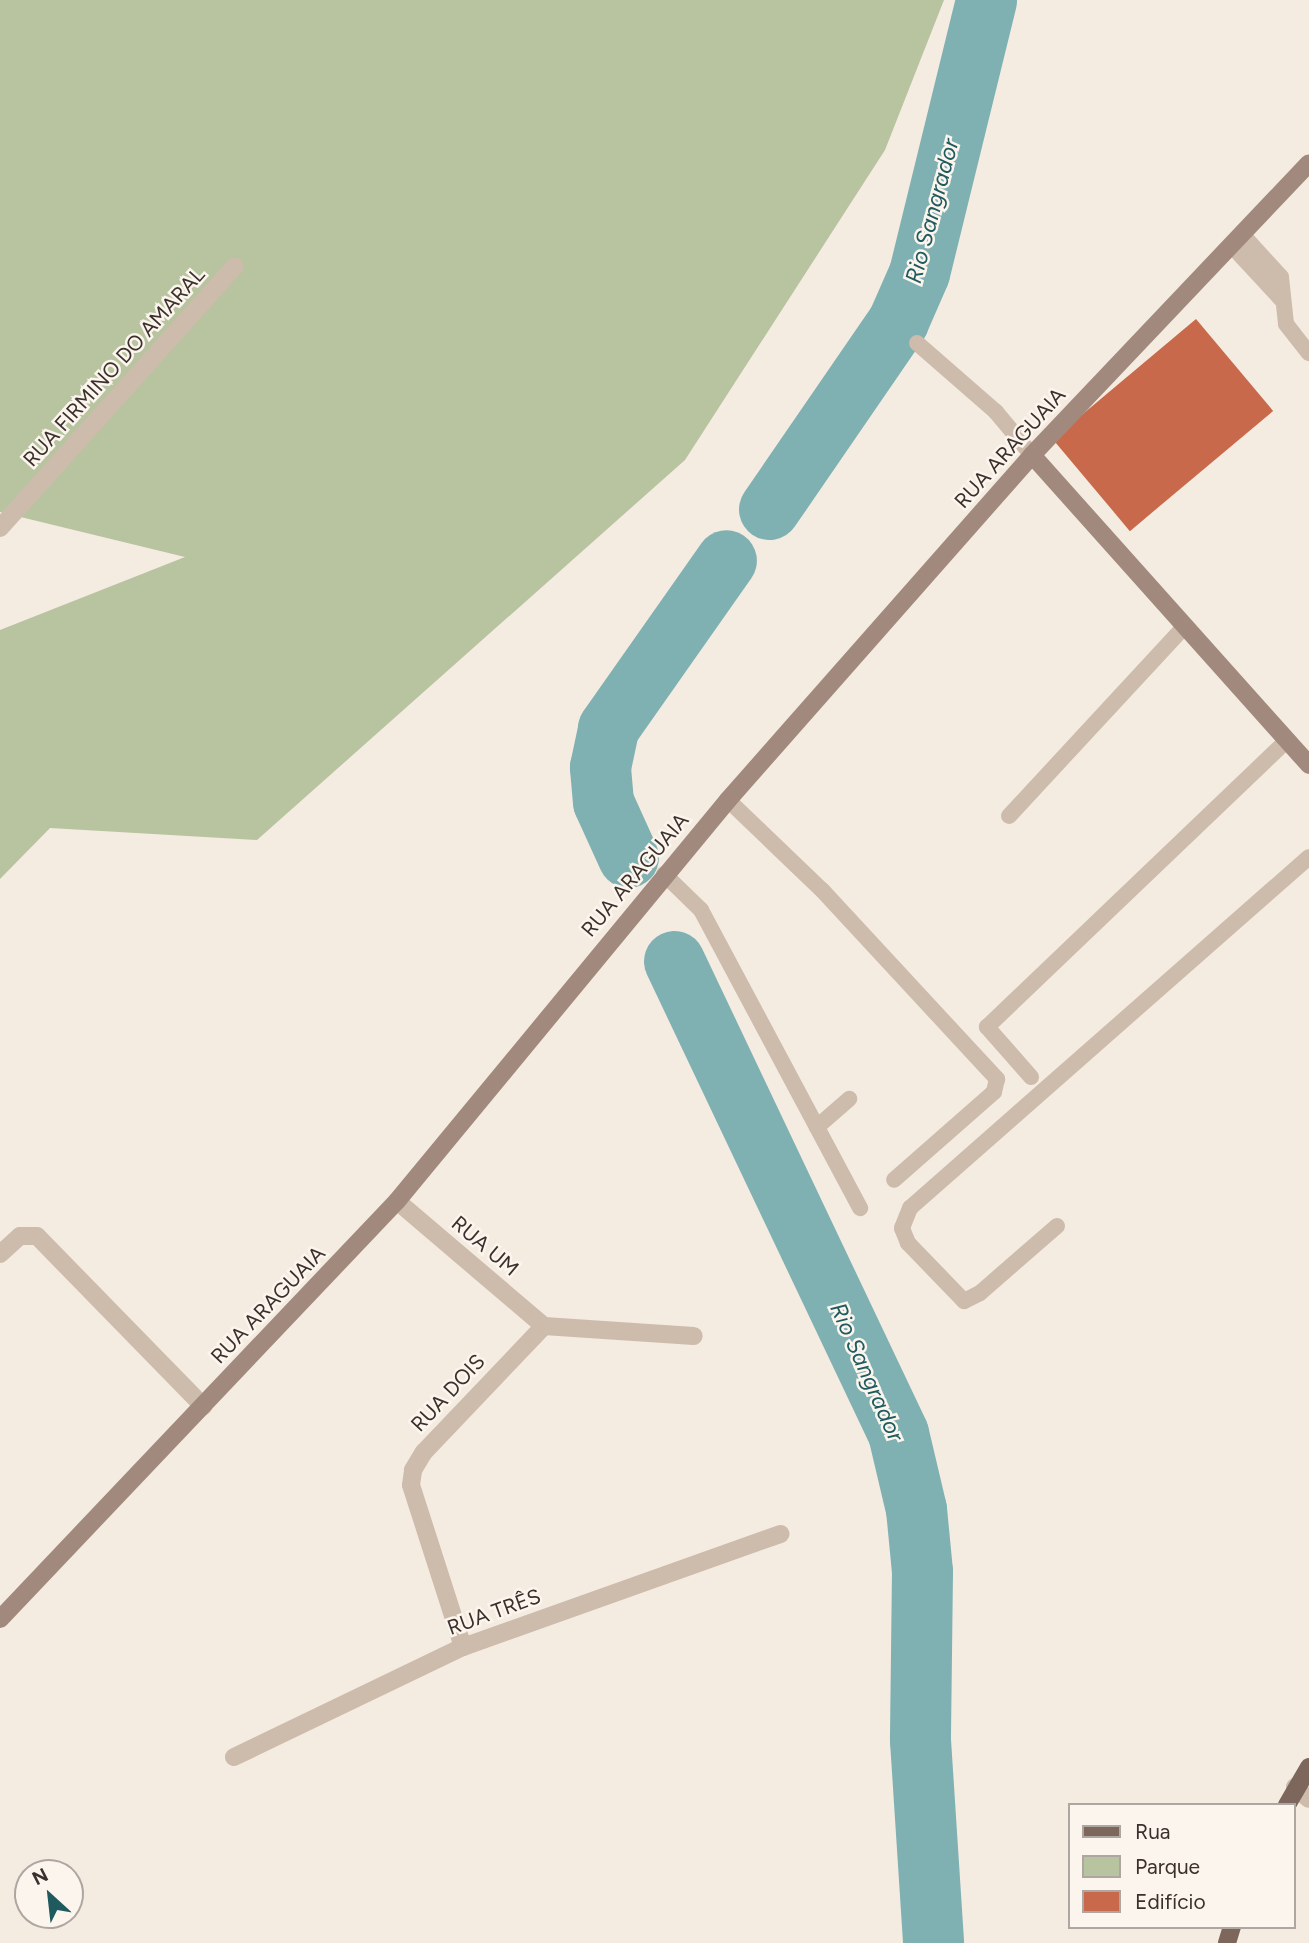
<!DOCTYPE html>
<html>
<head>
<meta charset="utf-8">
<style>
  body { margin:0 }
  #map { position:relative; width:1309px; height:1943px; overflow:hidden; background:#f4ebe1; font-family:Figtree,sans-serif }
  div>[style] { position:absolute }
  .green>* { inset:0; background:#b8c4a0 }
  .water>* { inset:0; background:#7fb0b2 }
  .river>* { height:61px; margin:-30.5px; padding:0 30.5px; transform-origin:30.5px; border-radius:30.5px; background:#7fb0b2 }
  .building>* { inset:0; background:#c8694b; transform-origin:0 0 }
  .lane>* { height:16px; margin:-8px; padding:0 8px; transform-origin:8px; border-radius:8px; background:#cdbbac }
  .street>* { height:18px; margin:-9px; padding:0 9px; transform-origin:9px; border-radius:9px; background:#cdbbac }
  .secondary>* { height:18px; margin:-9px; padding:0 9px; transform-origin:9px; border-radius:9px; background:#a18a7d }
  .primary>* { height:18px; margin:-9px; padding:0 9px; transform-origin:9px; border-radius:9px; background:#7d675c }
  span { translate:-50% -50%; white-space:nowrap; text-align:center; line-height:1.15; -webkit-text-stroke:5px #fbf5ee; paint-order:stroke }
  .street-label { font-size:21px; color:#3b302b }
  .water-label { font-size:23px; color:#1f5a5e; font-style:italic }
  .legend { position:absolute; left:1068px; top:1803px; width:228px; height:126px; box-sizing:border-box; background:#fbf5ee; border:2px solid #aea6a0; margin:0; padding:9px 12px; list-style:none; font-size:21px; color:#3b302b }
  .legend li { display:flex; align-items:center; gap:14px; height:35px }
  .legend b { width:35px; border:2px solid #aea6a0 }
  .north { position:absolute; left:14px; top:1859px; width:70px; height:70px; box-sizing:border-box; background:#fbf5ee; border:2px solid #aea6a0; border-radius:50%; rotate:333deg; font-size:19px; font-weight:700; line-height:28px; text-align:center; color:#3b302b }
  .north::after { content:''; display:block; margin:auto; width:24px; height:32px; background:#1f5a5e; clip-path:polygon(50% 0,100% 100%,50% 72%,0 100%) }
</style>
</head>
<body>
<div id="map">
  <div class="green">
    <div style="clip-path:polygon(0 0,944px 0,885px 150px,685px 460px,257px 840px,50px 828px,0 879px,0 630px,185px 557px,0 512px)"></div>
  </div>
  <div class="water">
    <div style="clip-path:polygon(929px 1881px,940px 1943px,924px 1943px)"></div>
  </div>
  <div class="river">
    <div style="left:769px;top:509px;width:228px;rotate:-55.5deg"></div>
    <div style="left:898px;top:321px;width:52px;rotate:-66.4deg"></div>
    <div style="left:919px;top:273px;width:281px;rotate:-76.2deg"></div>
    <div style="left:628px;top:857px;width:60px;rotate:-114.4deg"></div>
    <div style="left:603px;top:802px;width:35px;rotate:-95deg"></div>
    <div style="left:600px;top:767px;width:40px;rotate:-78deg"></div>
    <div style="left:608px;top:728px;width:205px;rotate:-54.9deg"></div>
    <div style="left:674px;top:961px;width:522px;rotate:64.61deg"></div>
    <div style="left:898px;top:1433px;width:78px;rotate:76.7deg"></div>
    <div style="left:916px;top:1509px;width:62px;rotate:84.5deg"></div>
    <div style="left:922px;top:1571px;width:169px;rotate:90.7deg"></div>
    <div style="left:920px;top:1740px;width:203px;rotate:86.3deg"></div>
  </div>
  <div class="building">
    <div style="left:1196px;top:319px;width:120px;height:187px;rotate:50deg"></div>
  </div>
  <div class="lane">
    <div style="left:1242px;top:234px;width:58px;rotate:47.8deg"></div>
    <div style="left:1281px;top:277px;width:47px;rotate:83.9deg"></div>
    <div style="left:1286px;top:324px;width:37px;rotate:52deg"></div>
    <div style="left:1231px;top:245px;width:74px;rotate:47.2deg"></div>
    <div style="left:917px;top:343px;width:105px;rotate:41.1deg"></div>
    <div style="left:996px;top:412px;width:56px;rotate:50.1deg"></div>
    <div style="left:728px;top:800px;width:130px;rotate:43.8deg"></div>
    <div style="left:822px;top:890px;width:258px;rotate:47.2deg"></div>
    <div style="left:997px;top:1079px;width:13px;rotate:103deg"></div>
    <div style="left:994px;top:1092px;width:133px;rotate:138.7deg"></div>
    <div style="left:1009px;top:816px;width:259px;rotate:-47.2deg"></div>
    <div style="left:664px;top:874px;width:52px;rotate:44.2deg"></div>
    <div style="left:701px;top:910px;width:338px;rotate:61.9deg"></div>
    <div style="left:1031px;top:1077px;width:67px;rotate:-131.3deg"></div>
    <div style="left:987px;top:1027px;width:415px;rotate:-43.7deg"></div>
    <div style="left:817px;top:1127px;width:43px;rotate:-41.2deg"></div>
    <div style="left:1057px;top:1226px;width:102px;rotate:139deg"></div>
    <div style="left:980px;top:1293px;width:18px;rotate:153deg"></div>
    <div style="left:964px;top:1301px;width:81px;rotate:-134deg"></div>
    <div style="left:908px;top:1243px;width:16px;rotate:-112deg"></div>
    <div style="left:902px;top:1228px;width:22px;rotate:-68deg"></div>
    <div style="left:910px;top:1208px;width:531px;rotate:-41.34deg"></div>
  </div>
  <div class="street">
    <div style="left:0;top:528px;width:351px;rotate:-48.1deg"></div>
    <div style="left:397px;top:1201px;width:193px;rotate:40.4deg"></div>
    <div style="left:0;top:1254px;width:27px;rotate:-42deg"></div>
    <div style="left:20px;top:1236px;width:17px"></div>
    <div style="left:37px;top:1236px;width:238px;rotate:45.7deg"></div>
    <div style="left:463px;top:1647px;width:170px;rotate:-107.8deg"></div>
    <div style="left:411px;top:1485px;width:15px;rotate:-82deg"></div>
    <div style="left:413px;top:1470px;width:21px;rotate:-59deg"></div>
    <div style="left:424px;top:1452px;width:174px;rotate:-46.4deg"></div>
    <div style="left:544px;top:1326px;width:150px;rotate:3.8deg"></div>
    <div style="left:234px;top:1757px;width:254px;rotate:-25.7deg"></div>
    <div style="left:463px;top:1647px;width:337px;rotate:-19.6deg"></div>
    <div style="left:1295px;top:1787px;width:18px;rotate:41deg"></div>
  </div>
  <div class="secondary">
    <div style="left:1032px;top:455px;width:416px;rotate:48.2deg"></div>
    <div style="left:0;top:1619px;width:576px;rotate:-46.48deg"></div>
    <div style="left:397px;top:1201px;width:520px;rotate:-50.46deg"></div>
    <div style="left:728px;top:800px;width:460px;rotate:-48.6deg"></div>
    <div style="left:1032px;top:455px;width:402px;rotate:-46.5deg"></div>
  </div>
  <div class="primary">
    <div style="left:1287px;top:1805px;width:44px;rotate:-59.9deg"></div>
    <div style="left:1227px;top:1943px;width:17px;rotate:-73deg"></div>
  </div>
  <div class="street-label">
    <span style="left:114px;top:367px;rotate:-48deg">RUA FIRMINO DO AMARAL</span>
    <span style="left:1010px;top:448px;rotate:-48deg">RUA ARAGUAIA</span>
    <span style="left:635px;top:875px;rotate:-50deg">RUA ARAGUAIA</span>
    <span style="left:485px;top:1246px;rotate:40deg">RUA UM</span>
    <span style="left:268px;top:1305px;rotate:-46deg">RUA ARAGUAIA</span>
    <span style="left:448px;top:1393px;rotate:-47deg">RUA DOIS</span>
    <span style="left:494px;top:1612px;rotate:-20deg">RUA TRÊS</span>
  </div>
  <div class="water-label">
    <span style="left:932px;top:211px;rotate:-75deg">Rio Sangrador</span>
    <span style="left:867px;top:1372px;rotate:66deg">Rio Sangrador</span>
  </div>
  <ul class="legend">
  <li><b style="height:9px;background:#7d675c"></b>Rua</li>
  <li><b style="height:19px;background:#b8c4a0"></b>Parque</li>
  <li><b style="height:19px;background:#c8694b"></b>Edifício</li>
  </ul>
  <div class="north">N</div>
</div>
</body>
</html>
